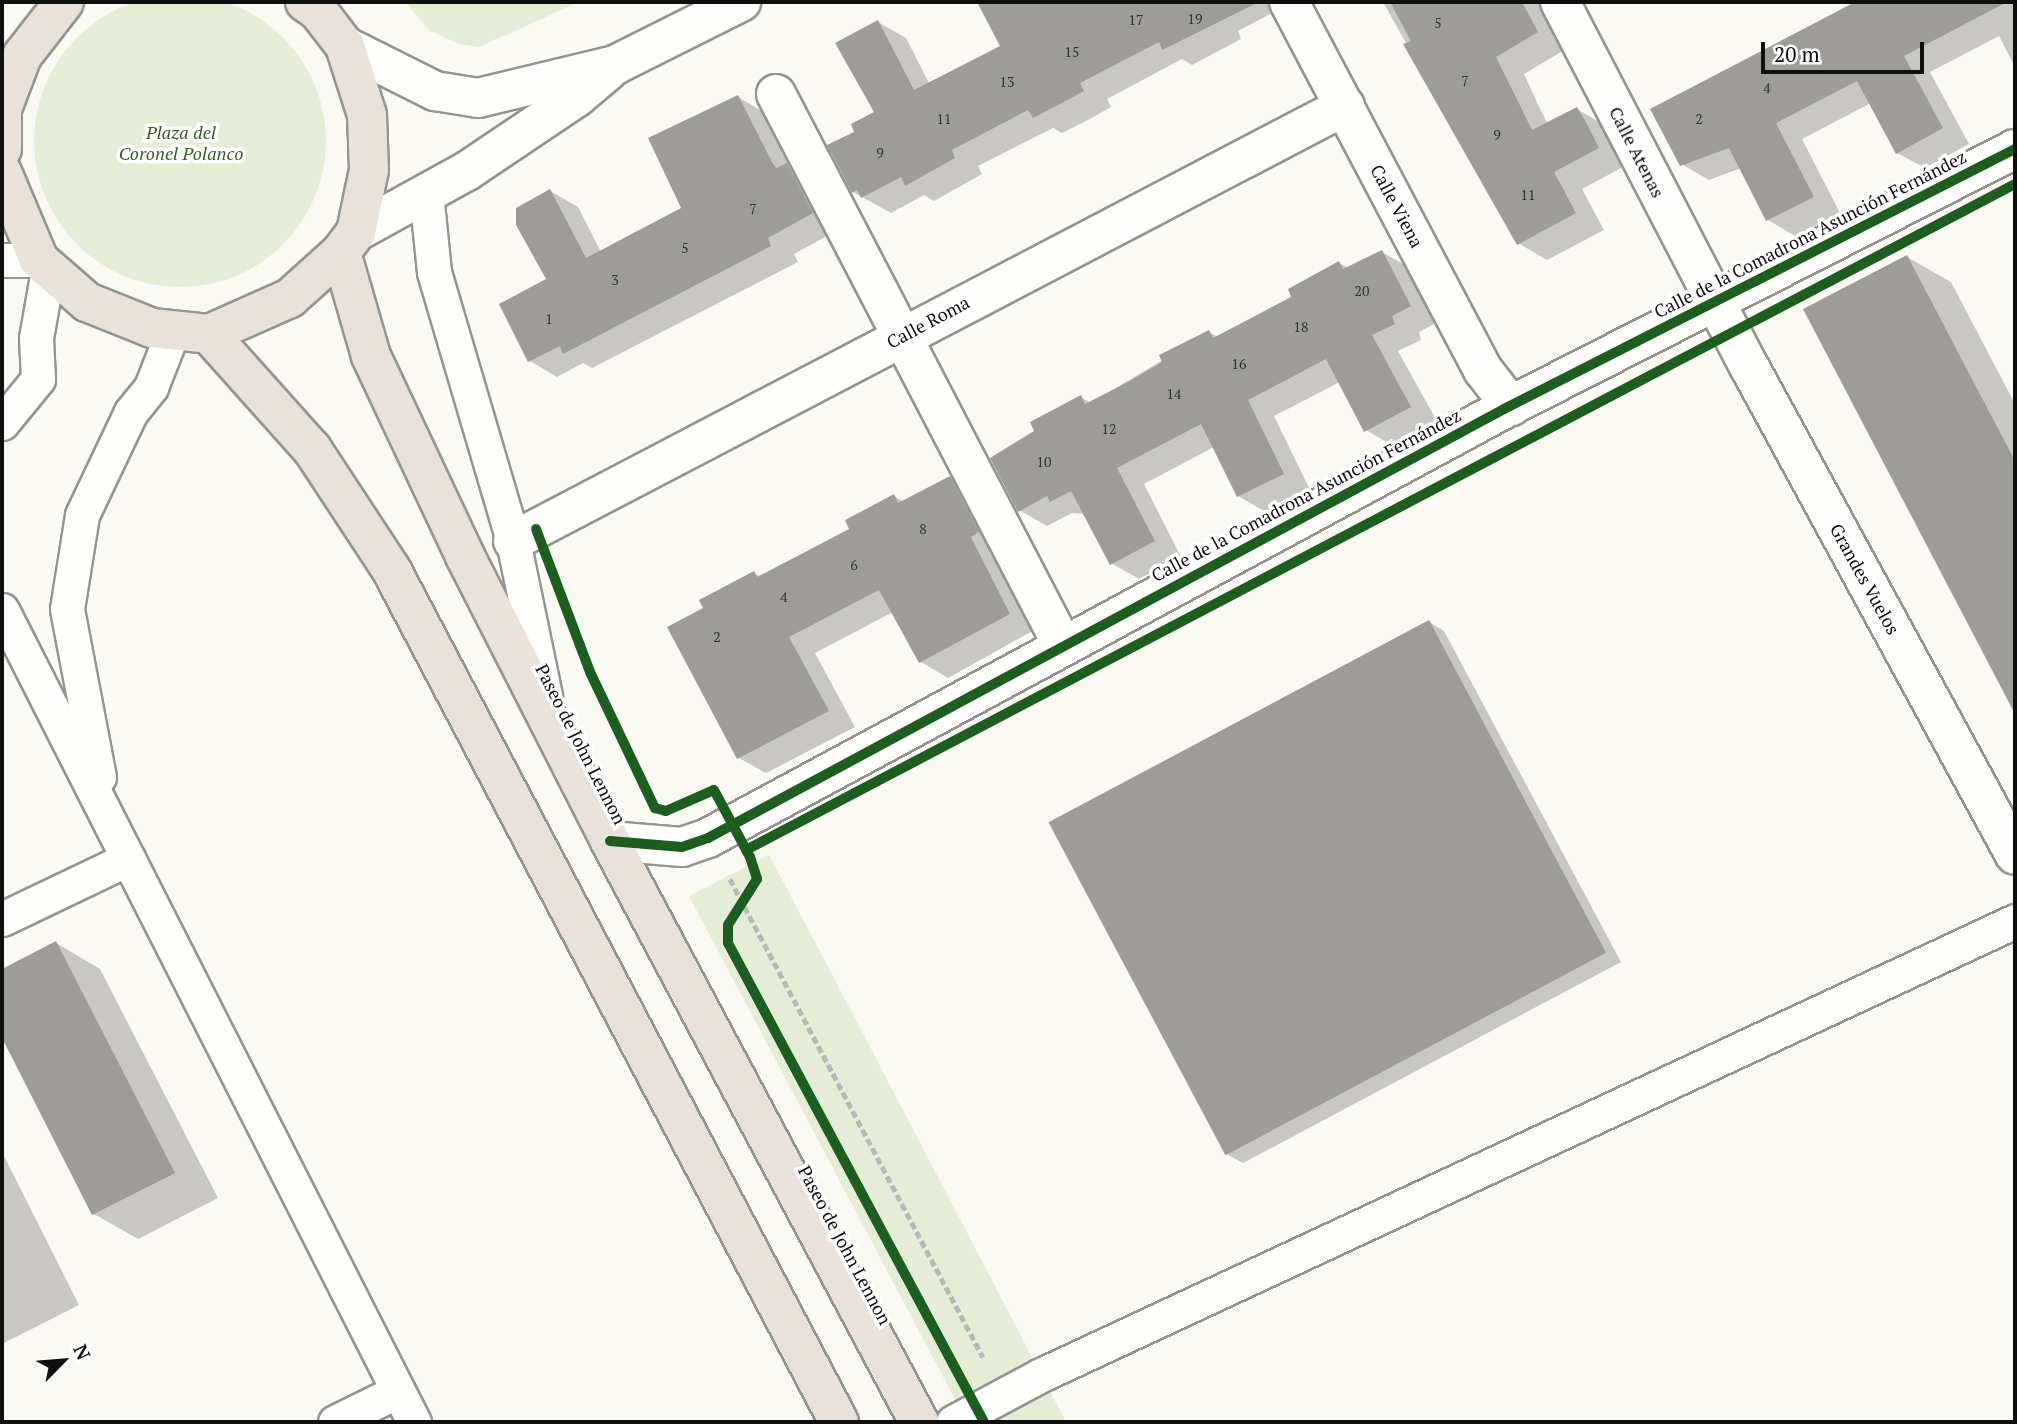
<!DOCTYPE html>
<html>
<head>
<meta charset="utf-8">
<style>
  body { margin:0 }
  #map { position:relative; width:2017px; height:1424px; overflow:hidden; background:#faf9f4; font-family:"PT Serif",serif }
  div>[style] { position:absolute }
  .green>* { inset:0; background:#e6edd6 }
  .round { border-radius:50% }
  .shadow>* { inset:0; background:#0003 }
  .building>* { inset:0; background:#9e9c99; transform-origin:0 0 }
  .path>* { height:4.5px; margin-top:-2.25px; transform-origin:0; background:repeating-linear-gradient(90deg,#b8b8b7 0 7px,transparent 0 10.5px) }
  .roads { filter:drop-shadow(2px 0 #949492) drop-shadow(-2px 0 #949492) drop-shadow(0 2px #949492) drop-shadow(0 -2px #949492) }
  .service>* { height:33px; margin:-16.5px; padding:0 16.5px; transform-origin:16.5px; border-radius:16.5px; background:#fefefd }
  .minor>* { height:38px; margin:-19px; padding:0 19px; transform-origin:19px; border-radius:19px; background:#fefefd }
  .tertiary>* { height:38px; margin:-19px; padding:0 19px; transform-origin:19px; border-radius:19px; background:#fefefd }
  .trunk>* { height:38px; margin:-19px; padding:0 19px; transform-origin:19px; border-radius:19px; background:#e8e2da }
  .cycleway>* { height:10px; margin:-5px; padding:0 5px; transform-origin:5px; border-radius:5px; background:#1b5e20 }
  span { translate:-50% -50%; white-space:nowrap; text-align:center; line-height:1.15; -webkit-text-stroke:7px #fff; paint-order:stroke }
  .number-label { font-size:14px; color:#323231 }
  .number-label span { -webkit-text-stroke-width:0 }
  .park-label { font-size:18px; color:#375e26; font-style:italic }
  .street-label { font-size:18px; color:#0e0e0e }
  .frame { position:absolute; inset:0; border:4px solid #0e0e0e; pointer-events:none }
  .north { position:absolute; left:28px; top:1326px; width:70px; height:70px; -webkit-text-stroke:5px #fff; paint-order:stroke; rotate:65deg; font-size:19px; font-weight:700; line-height:28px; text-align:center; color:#0e0e0e }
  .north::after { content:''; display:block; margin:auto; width:24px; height:32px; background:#0e0e0e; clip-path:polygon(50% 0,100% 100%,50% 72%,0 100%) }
  .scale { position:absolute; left:1761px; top:42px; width:163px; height:32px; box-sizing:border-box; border:4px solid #0e0e0e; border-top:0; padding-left:9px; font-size:21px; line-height:24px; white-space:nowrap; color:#0e0e0e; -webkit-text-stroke:5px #fff; paint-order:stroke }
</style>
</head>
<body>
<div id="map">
  <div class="green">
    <div class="round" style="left:34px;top:-5px;width:292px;height:292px"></div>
    <div style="clip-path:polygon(405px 2px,579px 2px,479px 47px,459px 44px,430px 31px)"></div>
    <div style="clip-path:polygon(769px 855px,845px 999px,1066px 1422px,967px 1422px,689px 896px)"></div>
  </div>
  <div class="shadow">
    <div style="clip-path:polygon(979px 2px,1050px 2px,1059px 17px,1088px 2px,1271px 2px,1276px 11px,1238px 31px,1241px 39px,1192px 65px,1182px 59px,1107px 99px,1111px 107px,1088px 120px,1062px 133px,1053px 128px,978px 166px,982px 174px,934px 201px,924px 195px,891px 213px,853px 192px,857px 133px,876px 113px,878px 22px,906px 38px,930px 85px,1002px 47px)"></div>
    <div style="clip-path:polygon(1383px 2px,1541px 2px,1566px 49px,1524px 74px,1541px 111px,1548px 124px,1577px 109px,1606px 126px,1627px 165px,1582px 189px,1604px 230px,1547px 260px,1518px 243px)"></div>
    <div style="clip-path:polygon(1859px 2px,2015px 2px,2015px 67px,1999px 36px,1930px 72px,1969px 144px,1925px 168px,1897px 153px,1871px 103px,1802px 139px,1840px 213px,1795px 236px,1768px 220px,1741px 168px,1709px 180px,1681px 164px,1653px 110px)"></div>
    <div style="clip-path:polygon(738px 97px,765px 113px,840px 229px,794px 254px,798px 262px,592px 368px,583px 363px,557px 377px,530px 361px,548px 280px,550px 191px,578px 207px,601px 252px,684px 209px)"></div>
    <div style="clip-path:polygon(1382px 252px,1410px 268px,1438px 322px,1419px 332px,1421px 340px,1398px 351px,1438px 423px,1393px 446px,1366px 430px,1340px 382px,1274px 416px,1310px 490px,1266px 512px,1238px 496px,1214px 447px,1144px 484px,1181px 557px,1139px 579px,1111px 563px,1085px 514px,1072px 513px,1047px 526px,1019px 510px,1036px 432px,1081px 397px,1091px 403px,1209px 332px,1218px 337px,1294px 297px,1339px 263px,1349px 268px)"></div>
    <div style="clip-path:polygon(1907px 257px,1951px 282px,2015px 404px,2015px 710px,1806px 310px)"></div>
    <div style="clip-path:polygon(950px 478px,977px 494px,1036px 629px,948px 678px,921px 662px,893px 612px,815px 653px,855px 727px,766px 773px,739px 758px,705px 609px,754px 573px,761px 577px,851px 530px,894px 496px,904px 502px)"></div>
    <div style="clip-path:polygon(1429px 622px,1444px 631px,1621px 962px,1243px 1163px,1228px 1155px)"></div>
    <div style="clip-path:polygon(56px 943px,100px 969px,218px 1198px,138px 1239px,94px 1214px,2px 1034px,2px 971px)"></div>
    <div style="clip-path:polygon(2px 1152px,79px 1305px,2px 1344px)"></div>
  </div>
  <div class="building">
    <div style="clip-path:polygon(977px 2px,1259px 2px,1162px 50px,1159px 42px,1080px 83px,1084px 91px,1060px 104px,1033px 118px,1028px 110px,952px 150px,955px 158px,905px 186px,901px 177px,861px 198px,857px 190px,852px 193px,827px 145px,854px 132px,851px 124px,874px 112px,835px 43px,878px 20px,914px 90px,1000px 46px)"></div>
    <div style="clip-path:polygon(1390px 2px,1522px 2px,1538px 32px,1496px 57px,1532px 130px,1577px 107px,1587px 124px,1599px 148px,1554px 172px,1576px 213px,1517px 245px,1403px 44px,1411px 41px)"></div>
    <div style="clip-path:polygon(1855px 2px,2007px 2px,1904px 56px,1943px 128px,1896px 154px,1857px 81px,1776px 123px,1814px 197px,1766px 221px,1729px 148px,1680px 166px,1650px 109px)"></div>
    <div style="clip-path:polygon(738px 95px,772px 162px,776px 168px,787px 163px,813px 213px,768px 238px,771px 246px,563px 354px,560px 346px,528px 362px,499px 304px,546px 279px,516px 225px,516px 208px,550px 189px,586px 258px,681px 208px,648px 138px)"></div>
    <div style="clip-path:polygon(1382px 250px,1411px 306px,1392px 316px,1395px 324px,1372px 335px,1411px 407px,1364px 432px,1326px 359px,1248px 400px,1284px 474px,1237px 497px,1201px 424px,1117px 468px,1155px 541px,1110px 565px,1071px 491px,1050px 502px,1047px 496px,1018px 512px,990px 458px,1034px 431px,1030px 422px,1081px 395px,1085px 404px,1128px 382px,1162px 362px,1159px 355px,1209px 330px,1213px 338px,1255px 316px,1291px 297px,1288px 289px,1339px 261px,1343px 269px)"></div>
    <div style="clip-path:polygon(1907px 255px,2015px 461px,2015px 714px,1803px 309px)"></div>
    <div style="clip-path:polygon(950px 476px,979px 532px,971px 537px,973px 541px,1010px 614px,919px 663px,879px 590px,789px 637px,829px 711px,737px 759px,667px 627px,703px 608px,699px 600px,754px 571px,757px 577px,849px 529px,845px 520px,866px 509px,894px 494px,898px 503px)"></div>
    <div style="left:1429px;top:620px;width:377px;height:431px;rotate:62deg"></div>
    <div style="clip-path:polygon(56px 941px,175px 1173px,92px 1215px,2px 1038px,2px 969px)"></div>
  </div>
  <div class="path">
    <div style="left:730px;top:879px;width:541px;rotate:62.11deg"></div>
  </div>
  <div class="roads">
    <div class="service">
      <div style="left:426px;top:193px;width:79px;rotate:84.2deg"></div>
      <div style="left:434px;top:272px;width:280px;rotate:73.6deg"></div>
      <div style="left:513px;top:541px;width:158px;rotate:78.3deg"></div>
      <div style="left:2px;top:260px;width:37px"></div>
      <div style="left:2px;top:423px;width:57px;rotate:-50.7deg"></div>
      <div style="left:38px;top:379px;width:41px;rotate:-92.8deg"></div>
      <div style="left:36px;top:338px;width:69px;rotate:-80deg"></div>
      <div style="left:2px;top:610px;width:911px;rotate:63.1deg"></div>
      <div style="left:99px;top:777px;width:171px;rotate:-100.8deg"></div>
      <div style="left:67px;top:609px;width:95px;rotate:-80.9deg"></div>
      <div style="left:82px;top:515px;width:114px;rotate:-64.6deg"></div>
      <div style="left:131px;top:412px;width:32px;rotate:-51deg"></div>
      <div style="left:151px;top:387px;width:60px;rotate:-68.6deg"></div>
      <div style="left:2px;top:919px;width:140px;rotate:-25.5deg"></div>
      <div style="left:335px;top:1422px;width:70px;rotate:-26.2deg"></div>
      <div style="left:953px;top:1422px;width:100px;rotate:-28.1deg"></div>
      <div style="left:1041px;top:1375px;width:1075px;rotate:-24.99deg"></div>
    </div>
    <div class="minor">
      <div style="left:1289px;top:2px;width:416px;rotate:62.2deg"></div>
      <div style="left:1483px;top:370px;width:46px;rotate:52.1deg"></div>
      <div style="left:1560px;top:2px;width:412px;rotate:62.6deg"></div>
      <div style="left:1750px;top:368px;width:554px;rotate:61.45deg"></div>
      <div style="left:776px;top:94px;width:622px;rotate:62.53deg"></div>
      <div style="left:513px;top:541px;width:939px;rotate:-27.6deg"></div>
      <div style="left:610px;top:841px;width:72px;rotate:4.8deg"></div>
      <div style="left:682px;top:847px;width:28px;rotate:-19deg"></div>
      <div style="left:708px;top:838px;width:904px;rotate:-28.32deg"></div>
      <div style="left:1504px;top:409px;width:573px;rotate:-26.97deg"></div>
    </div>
    <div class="tertiary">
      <div style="left:345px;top:46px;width:101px;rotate:26.6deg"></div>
      <div style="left:435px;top:91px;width:44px;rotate:9.2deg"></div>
      <div style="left:478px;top:98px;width:141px;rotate:-13.5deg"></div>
      <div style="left:615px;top:65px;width:141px;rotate:-26.6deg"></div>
      <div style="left:356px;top:232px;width:127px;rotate:-28.8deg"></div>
      <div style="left:467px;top:171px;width:133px;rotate:-33.9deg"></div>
      <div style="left:577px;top:97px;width:40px;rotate:-40deg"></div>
    </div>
    <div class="trunk">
      <div style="left:2px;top:149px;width:40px;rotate:-90deg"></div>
      <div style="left:2px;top:109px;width:57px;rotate:-69.3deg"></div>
      <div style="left:22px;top:56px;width:68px;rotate:-52.1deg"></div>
      <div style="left:2px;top:172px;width:95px;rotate:67.2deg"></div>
      <div style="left:39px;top:260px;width:64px;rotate:41.2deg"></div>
      <div style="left:87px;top:302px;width:70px;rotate:21.8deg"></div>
      <div style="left:152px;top:328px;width:57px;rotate:6deg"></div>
      <div style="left:209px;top:334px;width:89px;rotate:-24deg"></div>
      <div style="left:290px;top:298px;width:69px;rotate:-42deg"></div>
      <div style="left:341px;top:252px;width:25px;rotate:-53deg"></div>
      <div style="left:356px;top:232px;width:63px;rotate:-78.2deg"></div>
      <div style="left:369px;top:170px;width:55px;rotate:-92.1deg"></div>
      <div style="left:367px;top:115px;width:72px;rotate:-107.7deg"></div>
      <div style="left:345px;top:46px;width:44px;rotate:-127.6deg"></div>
      <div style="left:318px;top:11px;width:16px;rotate:-145deg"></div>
      <div style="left:341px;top:252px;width:108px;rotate:73.9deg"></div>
      <div style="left:371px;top:356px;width:221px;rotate:64.8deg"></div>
      <div style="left:465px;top:556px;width:320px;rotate:63deg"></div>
      <div style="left:610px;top:841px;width:658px;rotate:61.99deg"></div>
      <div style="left:209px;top:334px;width:154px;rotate:48.2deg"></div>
      <div style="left:312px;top:449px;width:146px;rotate:56.7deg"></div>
      <div style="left:392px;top:571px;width:961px;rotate:62.29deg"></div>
    </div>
  </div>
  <div class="cycleway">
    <div style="left:536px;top:529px;width:153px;rotate:69.3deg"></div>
    <div style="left:590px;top:672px;width:151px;rotate:64.5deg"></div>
    <div style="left:655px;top:808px;width:11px;rotate:15deg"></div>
    <div style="left:666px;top:811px;width:52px;rotate:-23.6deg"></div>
    <div style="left:714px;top:790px;width:76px;rotate:61.8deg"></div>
    <div style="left:750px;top:857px;width:23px;rotate:72deg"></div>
    <div style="left:757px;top:879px;width:54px;rotate:122.2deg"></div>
    <div style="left:728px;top:925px;width:18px;rotate:90deg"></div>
    <div style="left:728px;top:943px;width:543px;rotate:61.88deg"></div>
    <div style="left:610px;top:841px;width:72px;rotate:4.8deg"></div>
    <div style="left:682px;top:847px;width:28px;rotate:-19deg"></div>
    <div style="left:708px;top:838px;width:904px;rotate:-28.32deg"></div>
    <div style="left:1504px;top:409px;width:573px;rotate:-26.97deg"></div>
    <div style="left:746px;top:850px;width:1433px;rotate:-27.69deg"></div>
  </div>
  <div class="number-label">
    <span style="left:1195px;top:19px">19</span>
    <span style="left:1136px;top:20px">17</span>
    <span style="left:1438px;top:23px">5</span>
    <span style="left:1072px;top:52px">15</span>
    <span style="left:1465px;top:81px">7</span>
    <span style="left:1007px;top:82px">13</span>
    <span style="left:1767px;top:88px">4</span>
    <span style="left:944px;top:119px">11</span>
    <span style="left:1699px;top:119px">2</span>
    <span style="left:1497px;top:135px">9</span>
    <span style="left:880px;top:153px">9</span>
    <span style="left:1528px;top:195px">11</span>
    <span style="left:753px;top:209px">7</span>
    <span style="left:685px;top:248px">5</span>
    <span style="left:615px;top:280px">3</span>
    <span style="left:1362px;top:291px">20</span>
    <span style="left:549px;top:319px">1</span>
    <span style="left:1301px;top:327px">18</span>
    <span style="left:1239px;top:364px">16</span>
    <span style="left:1174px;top:394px">14</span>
    <span style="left:1109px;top:429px">12</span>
    <span style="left:1044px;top:462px">10</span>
    <span style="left:923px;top:529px">8</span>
    <span style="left:854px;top:565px">6</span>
    <span style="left:784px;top:597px">4</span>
    <span style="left:717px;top:637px">2</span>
  </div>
  <div class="park-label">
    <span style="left:181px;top:143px">Plaza del<br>Coronel Polanco</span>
  </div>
  <div class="street-label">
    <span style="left:1637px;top:152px;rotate:63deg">Calle Atenas</span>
    <span style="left:1397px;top:206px;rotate:62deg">Calle Viena</span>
    <span style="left:1810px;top:234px;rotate:-27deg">Calle de la Comadrona Asunción Fernández</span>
    <span style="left:928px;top:322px;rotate:-28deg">Calle Roma</span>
    <span style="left:1306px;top:495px;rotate:-28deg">Calle de la Comadrona Asunción Fernández</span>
    <span style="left:1865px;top:579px;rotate:61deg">Grandes Vuelos</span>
    <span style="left:581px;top:744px;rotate:63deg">Paseo de John Lennon</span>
    <span style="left:845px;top:1245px;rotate:62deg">Paseo de John Lennon</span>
  </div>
  <div class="frame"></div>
  <div class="north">N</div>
  <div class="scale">20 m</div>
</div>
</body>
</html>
